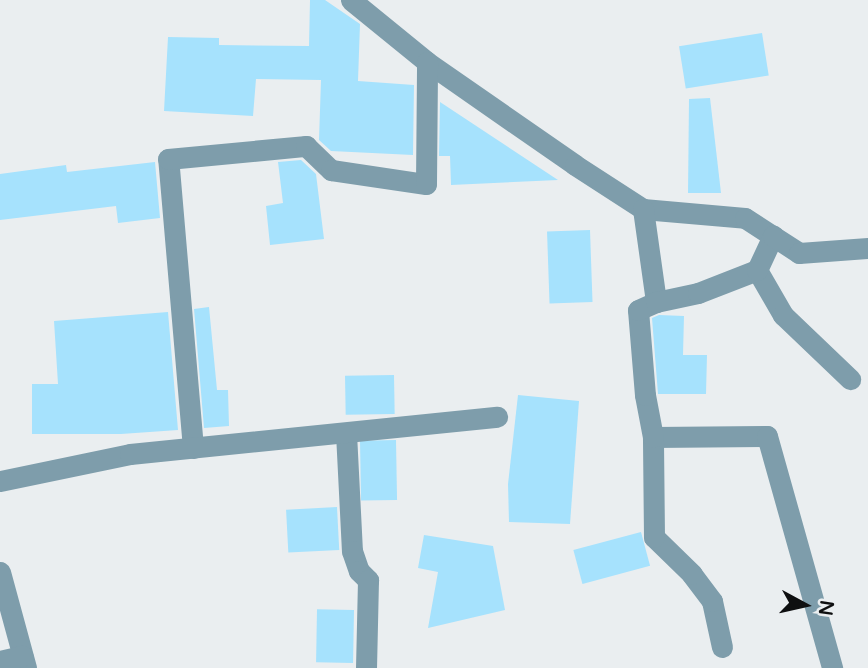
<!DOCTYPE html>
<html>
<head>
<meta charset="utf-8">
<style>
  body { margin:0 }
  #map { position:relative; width:868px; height:668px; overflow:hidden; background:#eaeef0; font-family:"Varela Round",sans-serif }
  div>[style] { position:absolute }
  .building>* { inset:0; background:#a6e2fd; transform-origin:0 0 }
  .minor>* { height:21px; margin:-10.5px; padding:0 10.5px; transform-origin:10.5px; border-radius:10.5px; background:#7e9dab }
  span { translate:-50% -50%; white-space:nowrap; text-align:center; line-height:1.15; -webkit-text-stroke:5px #eaeef0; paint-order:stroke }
  .north { position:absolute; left:770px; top:570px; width:70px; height:70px; -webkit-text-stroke:5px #eaeef0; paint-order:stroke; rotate:98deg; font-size:19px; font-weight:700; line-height:28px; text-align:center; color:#0e0f10 }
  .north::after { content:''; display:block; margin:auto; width:24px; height:32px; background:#0e0f10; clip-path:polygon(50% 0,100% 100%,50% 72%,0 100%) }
</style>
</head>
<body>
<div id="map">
  <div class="building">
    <div style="clip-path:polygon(310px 0,325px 0,360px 24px,358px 81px,414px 85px,413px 155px,331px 151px,319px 140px,321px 80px,256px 79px,253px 116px,164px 111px,168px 37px,219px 38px,219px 45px,309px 46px)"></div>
    <div style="left:762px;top:33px;width:43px;height:84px;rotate:81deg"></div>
    <div style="clip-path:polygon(710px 98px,721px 193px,688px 193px,689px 99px)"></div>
    <div style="clip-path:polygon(440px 102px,558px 180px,451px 185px,450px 156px,439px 156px)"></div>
    <div style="clip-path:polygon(301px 160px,316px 174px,324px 239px,270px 245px,266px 206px,283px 203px,278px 162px)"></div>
    <div style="clip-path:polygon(155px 162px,160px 218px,118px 223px,116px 206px,0 220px,0 174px,66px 165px,67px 172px)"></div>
    <div style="left:590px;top:230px;width:72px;height:43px;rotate:88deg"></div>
    <div style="clip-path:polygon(209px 307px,217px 390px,228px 390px,229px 426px,204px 428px,194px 309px)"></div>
    <div style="clip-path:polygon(168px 312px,178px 430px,121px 434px,32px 434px,32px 384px,58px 384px,54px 321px)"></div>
    <div style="clip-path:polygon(659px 315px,684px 316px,683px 355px,707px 355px,706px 394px,658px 394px,652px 318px)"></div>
    <div style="left:394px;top:375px;width:39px;height:49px;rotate:89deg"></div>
    <div style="clip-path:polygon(518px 395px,579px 401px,570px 524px,509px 522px,508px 484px)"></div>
    <div style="left:396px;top:440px;width:60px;height:36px;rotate:89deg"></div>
    <div style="left:337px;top:507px;width:43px;height:51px;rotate:87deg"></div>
    <div style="left:641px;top:532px;width:35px;height:70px;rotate:75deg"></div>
    <div style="clip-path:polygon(424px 535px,493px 546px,505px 610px,428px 628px,438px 572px,418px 568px)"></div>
    <div style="left:354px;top:610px;width:53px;height:37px;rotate:91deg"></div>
  </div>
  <div class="minor">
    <div style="left:351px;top:0;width:98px;rotate:39.2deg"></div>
    <div style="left:427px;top:62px;width:180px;rotate:34.8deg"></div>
    <div style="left:575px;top:165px;width:81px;rotate:32.9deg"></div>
    <div style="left:643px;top:209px;width:102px;rotate:5deg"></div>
    <div style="left:745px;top:218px;width:33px;rotate:33deg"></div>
    <div style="left:643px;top:209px;width:94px;rotate:82deg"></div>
    <div style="left:757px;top:270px;width:52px;rotate:60deg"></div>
    <div style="left:783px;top:315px;width:93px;rotate:43.7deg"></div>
    <div style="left:346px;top:433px;width:118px;rotate:87.1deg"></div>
    <div style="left:352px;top:551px;width:21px;rotate:71deg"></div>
    <div style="left:359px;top:571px;width:13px;rotate:45deg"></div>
    <div style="left:368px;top:580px;width:88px;rotate:91.3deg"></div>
    <div style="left:653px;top:437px;width:114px;rotate:-0.5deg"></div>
    <div style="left:767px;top:436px;width:241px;rotate:74.3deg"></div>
    <div style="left:193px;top:448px;width:290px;rotate:-94.9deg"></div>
    <div style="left:168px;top:159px;width:139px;rotate:-5.4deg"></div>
    <div style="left:306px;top:146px;width:35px;rotate:44deg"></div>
    <div style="left:331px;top:170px;width:96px;rotate:8.4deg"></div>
    <div style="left:426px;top:184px;width:122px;rotate:-89.5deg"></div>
    <div style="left:0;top:481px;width:133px;rotate:-11.7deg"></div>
    <div style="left:130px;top:454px;width:369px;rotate:-5.8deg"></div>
    <div style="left:0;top:572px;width:99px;rotate:74.8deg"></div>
    <div style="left:722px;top:647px;width:47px;rotate:-102.3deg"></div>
    <div style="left:712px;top:601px;width:34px;rotate:-127deg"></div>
    <div style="left:692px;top:574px;width:53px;rotate:-135.8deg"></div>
    <div style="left:654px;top:537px;width:100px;rotate:-90.6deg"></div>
    <div style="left:653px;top:437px;width:43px;rotate:-100.8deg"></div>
    <div style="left:645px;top:395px;width:85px;rotate:-94.7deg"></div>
    <div style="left:638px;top:310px;width:20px;rotate:-24deg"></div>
    <div style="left:656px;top:302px;width:43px;rotate:-12.1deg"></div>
    <div style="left:698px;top:293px;width:63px;rotate:-21.3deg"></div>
    <div style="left:757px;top:270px;width:38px;rotate:-65deg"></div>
    <div style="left:773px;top:236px;width:31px;rotate:33deg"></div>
    <div style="left:799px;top:253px;width:69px;rotate:-4.1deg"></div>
    <div style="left:0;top:661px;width:23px;rotate:-13deg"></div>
  </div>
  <div class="north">N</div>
</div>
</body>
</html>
